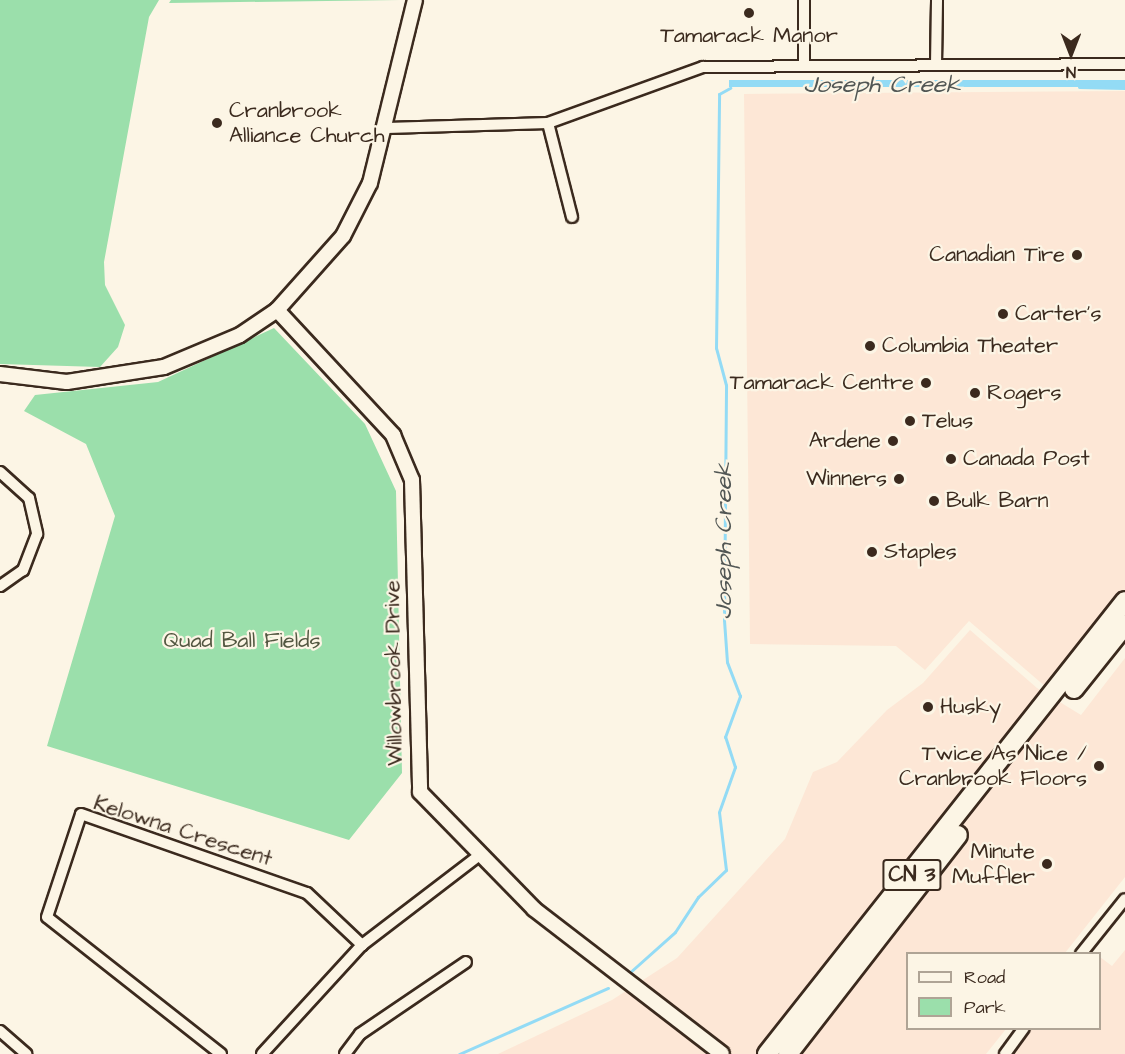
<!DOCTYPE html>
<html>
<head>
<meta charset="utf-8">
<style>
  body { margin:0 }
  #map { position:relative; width:1125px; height:1054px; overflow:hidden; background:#fcf5e5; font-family:"Architects Daughter",sans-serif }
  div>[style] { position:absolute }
  .built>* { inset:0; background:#fde7d6 }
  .green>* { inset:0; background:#9bdfab }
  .water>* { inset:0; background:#93dbf5; transform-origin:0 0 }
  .stream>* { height:3px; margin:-1.5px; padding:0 1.5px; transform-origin:1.5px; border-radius:1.5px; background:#93dbf5 }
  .roads { filter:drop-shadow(2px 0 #3b2a1e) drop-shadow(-2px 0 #3b2a1e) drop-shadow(0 2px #3b2a1e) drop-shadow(0 -2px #3b2a1e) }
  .street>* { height:10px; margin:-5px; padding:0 5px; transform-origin:5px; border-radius:5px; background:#fcf5e5 }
  .secondary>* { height:14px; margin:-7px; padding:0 7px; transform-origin:7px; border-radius:7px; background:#fcf5e5 }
  .highway>* { height:18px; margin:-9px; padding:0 9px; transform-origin:9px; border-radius:9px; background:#fcf5e5 }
  .dots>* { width:16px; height:16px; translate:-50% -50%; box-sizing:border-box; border:3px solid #fcf5e5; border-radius:50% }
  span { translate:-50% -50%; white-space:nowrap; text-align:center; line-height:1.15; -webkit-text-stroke:4.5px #fcf5e5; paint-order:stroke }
  .shield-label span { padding:2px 4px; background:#fcf5e5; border:2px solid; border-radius:4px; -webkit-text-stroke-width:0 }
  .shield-label { font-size:21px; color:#3b2a1e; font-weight:700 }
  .poi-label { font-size:22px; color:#3b2a1e }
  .left { translate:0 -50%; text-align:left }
  .right { translate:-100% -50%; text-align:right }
  .park-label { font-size:22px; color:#535741 }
  .street-label { font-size:22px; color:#3b2a1e }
  .water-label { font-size:24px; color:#515654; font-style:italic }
  .legend { position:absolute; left:906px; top:952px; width:195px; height:78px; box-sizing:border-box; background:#fcf5e5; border:2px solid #afa495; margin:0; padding:8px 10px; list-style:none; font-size:18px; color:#3b2a1e }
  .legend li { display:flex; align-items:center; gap:12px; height:30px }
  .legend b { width:30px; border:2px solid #afa495 }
  .north { position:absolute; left:1041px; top:24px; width:60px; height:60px; -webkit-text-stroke:4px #fcf5e5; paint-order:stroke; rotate:180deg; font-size:16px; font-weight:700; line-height:24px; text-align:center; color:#3b2a1e }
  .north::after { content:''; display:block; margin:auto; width:21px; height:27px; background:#3b2a1e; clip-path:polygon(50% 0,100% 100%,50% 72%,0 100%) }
</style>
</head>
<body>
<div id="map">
  <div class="built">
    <div style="clip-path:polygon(1125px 91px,1125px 602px,1054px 694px,969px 621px,925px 670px,896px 646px,750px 644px,744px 94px)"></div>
    <div style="clip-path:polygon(970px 630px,1037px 688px,1081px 715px,1125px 658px,1125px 877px,1065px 953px,908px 954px,908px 1028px,1006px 1029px,986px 1054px,498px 1054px,612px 1000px,677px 958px,785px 839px,813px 772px,837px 762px,887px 710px,923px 683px)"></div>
    <div style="clip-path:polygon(1125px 950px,1125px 1054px,1001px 1054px,1021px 1029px,1100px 1028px,1100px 957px,1112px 966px)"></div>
  </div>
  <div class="green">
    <div style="clip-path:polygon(0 0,159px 0,149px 17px,104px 262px,105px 285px,125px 325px,118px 347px,100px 367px,0 364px)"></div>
    <div style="clip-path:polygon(171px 0,400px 0,169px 3px)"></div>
    <div style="clip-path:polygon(274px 328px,365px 424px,396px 491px,402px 773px,349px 840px,47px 746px,115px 516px,86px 444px,24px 411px,35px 395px,158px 382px)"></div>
  </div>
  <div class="water">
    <div style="left:1125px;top:80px;width:7px;height:396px;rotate:90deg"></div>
  </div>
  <div class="stream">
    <div style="left:1079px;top:87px;width:46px;rotate:1.2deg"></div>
    <div style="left:628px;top:974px;width:63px;rotate:-41.8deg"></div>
    <div style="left:675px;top:932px;width:42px;rotate:-56.7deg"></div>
    <div style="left:698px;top:897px;width:39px;rotate:-44deg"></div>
    <div style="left:726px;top:870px;width:58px;rotate:-96.9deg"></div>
    <div style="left:719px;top:812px;width:48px;rotate:-70.4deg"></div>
    <div style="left:735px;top:767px;width:32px;rotate:-108deg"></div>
    <div style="left:725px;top:737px;width:44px;rotate:-69.9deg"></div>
    <div style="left:740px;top:696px;width:36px;rotate:-111deg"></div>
    <div style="left:727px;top:662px;width:42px;rotate:-94.1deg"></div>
    <div style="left:724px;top:620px;width:235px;rotate:-89.5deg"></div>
    <div style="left:726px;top:385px;width:38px;rotate:-105deg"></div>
    <div style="left:716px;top:348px;width:254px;rotate:-89.3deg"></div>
    <div style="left:719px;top:94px;width:13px;rotate:-29deg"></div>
    <div style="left:459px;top:1054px;width:163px;rotate:-23.9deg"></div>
  </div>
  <div class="roads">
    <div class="street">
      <div style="left:804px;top:0;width:64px;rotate:90deg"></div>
      <div style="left:936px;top:65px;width:65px;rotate:-89.1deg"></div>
      <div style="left:548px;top:123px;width:97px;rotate:75.7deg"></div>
      <div style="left:387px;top:128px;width:161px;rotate:-1.8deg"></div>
      <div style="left:548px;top:123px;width:165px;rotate:-19.9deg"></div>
      <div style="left:703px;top:67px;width:422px;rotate:-0.4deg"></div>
      <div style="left:0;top:472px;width:39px;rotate:42deg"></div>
      <div style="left:29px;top:498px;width:37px;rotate:77deg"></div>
      <div style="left:37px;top:534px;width:39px;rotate:111deg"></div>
      <div style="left:23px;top:570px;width:28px;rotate:145deg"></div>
      <div style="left:1081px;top:954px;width:70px;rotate:-51.3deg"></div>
      <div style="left:0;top:1031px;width:35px;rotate:41deg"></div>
      <div style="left:221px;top:1054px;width:221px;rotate:-141.8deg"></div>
      <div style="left:47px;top:917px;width:108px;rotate:-71.7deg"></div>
      <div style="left:81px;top:814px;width:239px;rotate:19.3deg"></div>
      <div style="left:307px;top:893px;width:76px;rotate:43.4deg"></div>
      <div style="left:262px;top:1054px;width:148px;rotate:-47.5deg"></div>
      <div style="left:362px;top:945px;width:150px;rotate:-37.4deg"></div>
      <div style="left:345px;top:1054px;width:25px;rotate:-53deg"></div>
      <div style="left:360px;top:1034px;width:128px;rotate:-34.2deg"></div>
      <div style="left:1005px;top:1054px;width:32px;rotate:-54deg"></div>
    </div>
    <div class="secondary">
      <div style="left:277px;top:310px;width:171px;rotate:47.1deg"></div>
      <div style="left:393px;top:435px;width:49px;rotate:67.1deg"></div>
      <div style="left:412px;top:480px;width:312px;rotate:88.5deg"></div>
      <div style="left:420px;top:792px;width:163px;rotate:45.7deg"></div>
      <div style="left:534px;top:909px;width:237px;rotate:37.6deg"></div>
      <div style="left:0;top:374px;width:67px;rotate:6.8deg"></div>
      <div style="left:67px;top:382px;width:98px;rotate:-8.8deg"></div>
      <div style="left:164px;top:367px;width:82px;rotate:-22.8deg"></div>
      <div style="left:240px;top:335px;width:45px;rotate:-34deg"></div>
      <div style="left:277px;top:310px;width:99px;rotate:-48.3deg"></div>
      <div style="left:343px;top:236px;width:59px;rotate:-63deg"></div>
      <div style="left:370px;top:183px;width:188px;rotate:-76.2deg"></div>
    </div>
    <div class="highway">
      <div style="left:1074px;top:689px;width:82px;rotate:-51.4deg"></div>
      <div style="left:767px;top:1054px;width:577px;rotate:-51.68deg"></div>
      <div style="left:788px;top:1054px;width:277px;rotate:-52.2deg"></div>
    </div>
  </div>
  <div class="dots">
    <div style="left:749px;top:13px;background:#3b2a1e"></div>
    <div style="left:217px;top:123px;background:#3b2a1e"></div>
    <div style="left:1077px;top:255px;background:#3b2a1e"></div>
    <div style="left:1003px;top:314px;background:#3b2a1e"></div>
    <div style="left:870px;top:346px;background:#3b2a1e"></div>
    <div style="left:926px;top:383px;background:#3b2a1e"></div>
    <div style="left:975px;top:393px;background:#3b2a1e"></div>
    <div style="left:910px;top:421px;background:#3b2a1e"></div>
    <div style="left:893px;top:441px;background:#3b2a1e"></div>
    <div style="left:951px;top:459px;background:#3b2a1e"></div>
    <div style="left:899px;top:479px;background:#3b2a1e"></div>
    <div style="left:934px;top:501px;background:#3b2a1e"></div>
    <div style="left:872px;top:552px;background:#3b2a1e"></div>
    <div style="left:928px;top:707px;background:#3b2a1e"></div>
    <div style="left:1099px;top:766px;background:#3b2a1e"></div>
    <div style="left:1047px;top:864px;background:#3b2a1e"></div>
  </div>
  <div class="shield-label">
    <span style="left:912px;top:875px">CN 3</span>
  </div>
  <div class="poi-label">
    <span style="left:749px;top:36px">Tamarack Manor</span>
    <span class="left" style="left:229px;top:123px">Cranbrook<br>Alliance Church</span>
    <span class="right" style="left:1065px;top:255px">Canadian Tire</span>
    <span class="left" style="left:1015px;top:314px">Carter's</span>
    <span class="left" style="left:882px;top:346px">Columbia Theater</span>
    <span class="right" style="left:914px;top:383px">Tamarack Centre</span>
    <span class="left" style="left:987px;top:393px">Rogers</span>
    <span class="left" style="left:922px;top:421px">Telus</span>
    <span class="right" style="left:881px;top:441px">Ardene</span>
    <span class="left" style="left:963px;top:459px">Canada Post</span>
    <span class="right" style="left:887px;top:479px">Winners</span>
    <span class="left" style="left:946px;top:501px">Bulk Barn</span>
    <span class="left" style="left:884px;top:552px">Staples</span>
    <span class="left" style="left:940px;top:707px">Husky</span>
    <span class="right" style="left:1087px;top:766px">Twice As Nice /<br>Cranbrook Floors</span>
    <span class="right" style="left:1035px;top:864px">Minute<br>Muffler</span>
  </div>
  <div class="park-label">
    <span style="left:242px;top:641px">Quad Ball Fields</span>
  </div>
  <div class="street-label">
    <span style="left:394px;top:673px;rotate:-91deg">Willowbrook Drive</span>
    <span style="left:183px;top:831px;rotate:18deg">Kelowna Crescent</span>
  </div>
  <div class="water-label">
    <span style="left:882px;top:86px">Joseph Creek</span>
    <span style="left:725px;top:541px;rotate:-90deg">Joseph Creek</span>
  </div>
  <ul class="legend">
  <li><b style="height:8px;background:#fcf5e5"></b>Road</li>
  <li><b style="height:16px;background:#9bdfab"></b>Park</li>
  </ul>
  <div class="north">N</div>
</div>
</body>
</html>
